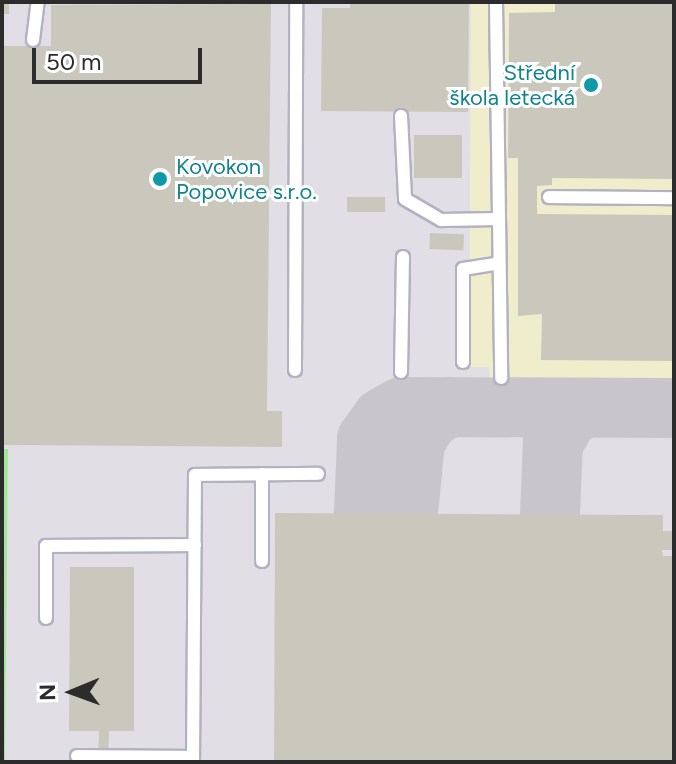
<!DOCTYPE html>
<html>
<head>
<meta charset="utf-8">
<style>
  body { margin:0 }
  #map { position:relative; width:676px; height:764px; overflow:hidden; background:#eeebde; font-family:Figtree,sans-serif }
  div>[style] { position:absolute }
  .industrial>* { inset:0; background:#e2dee6 }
  .education>* { inset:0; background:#f0edcd }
  .green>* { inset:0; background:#a1e798 }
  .taxiway>* { height:60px; margin:-30px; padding:0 30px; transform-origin:30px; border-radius:30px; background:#c8c6ca }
  .building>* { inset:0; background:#cac7bd; transform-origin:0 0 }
  .roads { filter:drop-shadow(2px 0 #b2b2c0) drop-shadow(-2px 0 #b2b2c0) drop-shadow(0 2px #b2b2c0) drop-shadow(0 -2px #b2b2c0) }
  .lane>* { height:12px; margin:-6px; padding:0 6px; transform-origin:6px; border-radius:6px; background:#fff }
  .dots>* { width:22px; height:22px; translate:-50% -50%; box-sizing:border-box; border:4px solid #fff; border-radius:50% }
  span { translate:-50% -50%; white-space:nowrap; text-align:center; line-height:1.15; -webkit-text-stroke:6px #fff; paint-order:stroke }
  .culture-label { font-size:22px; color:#0d838f }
  .right { translate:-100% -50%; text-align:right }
  .left { translate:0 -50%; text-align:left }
  .frame { position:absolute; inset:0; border:4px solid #2c2c2c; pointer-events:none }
  .north { position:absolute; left:32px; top:652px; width:80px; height:80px; -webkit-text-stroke:6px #fff; paint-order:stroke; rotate:269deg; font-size:22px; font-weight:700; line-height:32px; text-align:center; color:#2c2c2c }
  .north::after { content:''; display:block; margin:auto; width:28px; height:36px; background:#2c2c2c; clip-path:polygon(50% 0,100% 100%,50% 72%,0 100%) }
  .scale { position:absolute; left:32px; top:48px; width:170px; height:36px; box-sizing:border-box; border:4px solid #2c2c2c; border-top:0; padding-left:10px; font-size:24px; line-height:28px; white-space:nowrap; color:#2c2c2c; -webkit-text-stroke:6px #fff; paint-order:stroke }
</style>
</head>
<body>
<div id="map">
  <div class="industrial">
    <div style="clip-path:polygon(2px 2px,674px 2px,674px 762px,5px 762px,8px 450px,2px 449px)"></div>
  </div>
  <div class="education">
    <div style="clip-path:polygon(471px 2px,674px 2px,674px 379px,490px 378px,489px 367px,469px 367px)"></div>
  </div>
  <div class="green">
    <div style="clip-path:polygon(2px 449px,8px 449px,5px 762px,2px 762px)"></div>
  </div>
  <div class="taxiway">
    <div style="left:364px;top:512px;width:73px;rotate:-87.6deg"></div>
    <div style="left:367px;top:439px;width:26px;rotate:-54deg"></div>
    <div style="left:382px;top:418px;width:23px;rotate:-29deg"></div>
    <div style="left:402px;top:407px;width:272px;rotate:0.2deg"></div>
    <div style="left:408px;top:513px;width:71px;rotate:-84.4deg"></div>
    <div style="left:415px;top:442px;width:26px;rotate:-59deg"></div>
    <div style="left:428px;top:420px;width:25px;rotate:-32deg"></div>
    <div style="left:550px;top:514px;width:71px;rotate:-87.6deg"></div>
    <div style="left:553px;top:443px;width:29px;rotate:-59deg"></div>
    <div style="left:568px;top:418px;width:19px;rotate:-32deg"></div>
  </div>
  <div class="building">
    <div style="left:2px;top:2px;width:7px;height:12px"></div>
    <div style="clip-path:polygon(350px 2px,469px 2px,468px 112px,321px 111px,322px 8px,350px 8px)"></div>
    <div style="clip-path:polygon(555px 2px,674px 2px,674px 179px,552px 178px,552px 185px,537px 186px,537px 214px,674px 215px,674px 361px,541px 360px,542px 314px,518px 316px,518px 158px,508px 158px,509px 13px,555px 12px)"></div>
    <div style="clip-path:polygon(271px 4px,267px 411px,282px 411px,282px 447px,2px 445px,2px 46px,51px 46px,51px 5px)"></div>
    <div style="left:414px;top:135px;width:48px;height:43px"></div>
    <div style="left:347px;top:197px;width:38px;height:15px"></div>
    <div style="left:430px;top:233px;width:34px;height:16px;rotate:2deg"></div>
    <div style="clip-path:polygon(275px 513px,663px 515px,663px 531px,674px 531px,674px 550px,662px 550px,663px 556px,674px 556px,674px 762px,274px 762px)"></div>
    <div style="clip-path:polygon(70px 567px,134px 567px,134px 731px,109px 731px,108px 762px,98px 762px,99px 731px,69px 731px)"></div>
  </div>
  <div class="roads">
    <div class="lane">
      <div style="left:496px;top:2px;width:376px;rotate:89.2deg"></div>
      <div style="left:33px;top:40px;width:38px;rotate:-83deg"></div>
      <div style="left:401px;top:116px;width:83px;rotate:87.2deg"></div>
      <div style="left:405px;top:199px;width:42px;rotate:30.3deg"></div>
      <div style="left:441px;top:220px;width:58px;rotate:-1deg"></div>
      <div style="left:549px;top:197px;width:125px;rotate:0.5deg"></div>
      <div style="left:463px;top:362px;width:93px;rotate:-90deg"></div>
      <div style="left:463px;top:269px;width:36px;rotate:-9deg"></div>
      <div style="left:295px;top:370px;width:368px;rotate:-89.8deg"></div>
      <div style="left:401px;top:372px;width:115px;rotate:-89deg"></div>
      <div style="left:262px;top:474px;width:87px;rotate:90deg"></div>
      <div style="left:46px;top:618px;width:72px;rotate:-90deg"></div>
      <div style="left:46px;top:546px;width:149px;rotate:-0.4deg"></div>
      <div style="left:77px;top:756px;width:116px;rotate:0.5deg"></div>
      <div style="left:193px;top:762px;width:287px;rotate:-89.6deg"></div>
      <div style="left:195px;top:475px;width:123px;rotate:-0.5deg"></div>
    </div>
  </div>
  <div class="dots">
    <div style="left:591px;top:85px;background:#0f9aa8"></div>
    <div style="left:160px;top:179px;background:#0f9aa8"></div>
  </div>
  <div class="culture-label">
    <span class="right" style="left:575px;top:85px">Střední<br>škola letecká</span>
    <span class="left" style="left:176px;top:179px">Kovokon<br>Popovice s.r.o.</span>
  </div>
  <div class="frame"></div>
  <div class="north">N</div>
  <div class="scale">50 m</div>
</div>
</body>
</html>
